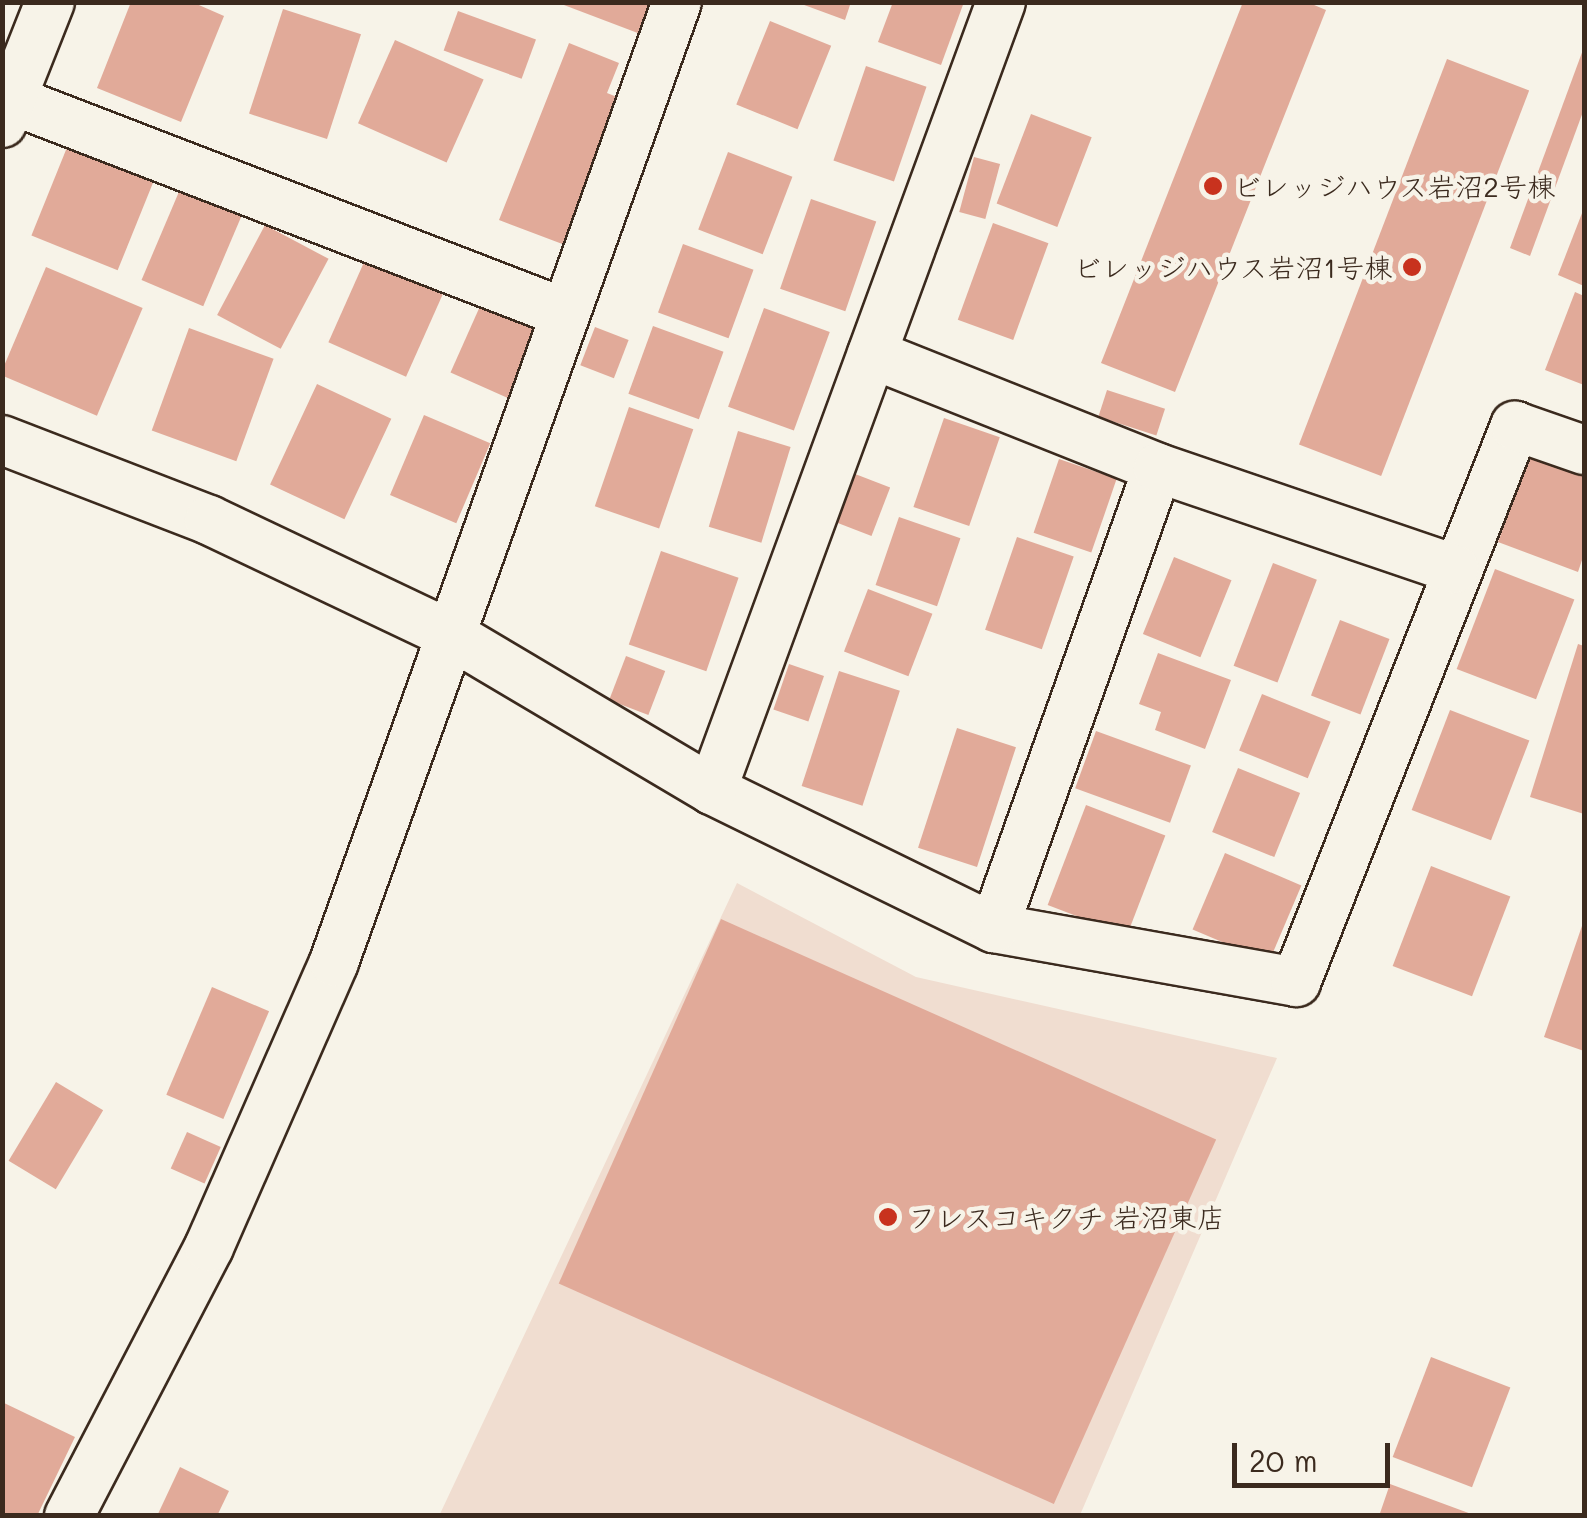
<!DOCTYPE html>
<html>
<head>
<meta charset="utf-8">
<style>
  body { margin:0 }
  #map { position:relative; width:1587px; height:1518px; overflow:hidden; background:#f7f3e8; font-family:Mali,"Klee One",sans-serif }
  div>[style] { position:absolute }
  .built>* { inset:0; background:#f0ddd0 }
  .building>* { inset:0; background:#e1aa99; transform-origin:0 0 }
  .roads { filter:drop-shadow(2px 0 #3b2a1e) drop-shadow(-2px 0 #3b2a1e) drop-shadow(0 2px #3b2a1e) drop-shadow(0 -2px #3b2a1e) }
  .street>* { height:48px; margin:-24px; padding:0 24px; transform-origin:24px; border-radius:24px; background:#f7f3e8 }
  .dots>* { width:28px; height:28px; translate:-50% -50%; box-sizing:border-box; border:5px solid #f7f3e8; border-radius:50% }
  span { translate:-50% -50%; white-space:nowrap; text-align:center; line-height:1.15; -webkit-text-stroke:9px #f7f3e8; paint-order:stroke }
  .poi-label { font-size:28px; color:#3b2a1e }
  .left { translate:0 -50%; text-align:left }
  .right { translate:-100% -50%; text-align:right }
  .frame { position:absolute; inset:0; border:5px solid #3b2a1e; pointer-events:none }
  .scale { position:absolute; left:1232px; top:1443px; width:158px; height:45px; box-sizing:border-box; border:5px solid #3b2a1e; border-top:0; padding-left:12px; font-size:30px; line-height:35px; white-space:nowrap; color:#3b2a1e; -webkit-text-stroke:8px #f7f3e8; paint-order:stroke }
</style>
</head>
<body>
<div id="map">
  <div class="built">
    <div style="clip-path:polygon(737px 883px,916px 977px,1277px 1058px,1080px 1515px,439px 1516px)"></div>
  </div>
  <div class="building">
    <div style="clip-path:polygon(131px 2px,192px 2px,224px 16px,181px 122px,97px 88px)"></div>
    <div style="clip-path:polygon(556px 2px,654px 2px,643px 35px)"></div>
    <div style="clip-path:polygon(796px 2px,851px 2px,845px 20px)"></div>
    <div style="clip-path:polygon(893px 2px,964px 2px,941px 65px,878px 42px)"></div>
    <div style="clip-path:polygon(1243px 2px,1307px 2px,1326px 10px,1175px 392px,1101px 363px)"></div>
    <div style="left:283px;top:9px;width:82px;height:110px;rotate:18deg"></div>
    <div style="left:458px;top:11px;width:83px;height:42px;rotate:20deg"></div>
    <div style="left:770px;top:21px;width:66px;height:90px;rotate:22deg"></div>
    <div style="left:395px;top:40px;width:97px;height:91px;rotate:24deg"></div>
    <div style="clip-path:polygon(569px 43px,619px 63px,607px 93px,622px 99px,565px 245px,499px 220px)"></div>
    <div style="clip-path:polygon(1584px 47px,1584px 109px,1530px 256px,1510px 248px)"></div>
    <div style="left:1447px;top:59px;width:88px;height:413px;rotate:21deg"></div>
    <div style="left:866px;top:66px;width:64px;height:100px;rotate:19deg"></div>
    <div style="left:1031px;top:114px;width:65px;height:96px;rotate:21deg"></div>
    <div style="left:70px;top:140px;width:93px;height:103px;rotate:22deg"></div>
    <div style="left:728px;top:152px;width:69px;height:83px;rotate:21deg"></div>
    <div style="left:974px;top:157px;width:27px;height:57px;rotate:15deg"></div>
    <div style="left:181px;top:187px;width:67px;height:101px;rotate:23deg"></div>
    <div style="left:811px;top:199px;width:69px;height:95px;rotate:19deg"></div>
    <div style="clip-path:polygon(1584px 208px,1584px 286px,1558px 275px)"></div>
    <div style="left:993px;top:223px;width:59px;height:103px;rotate:20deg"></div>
    <div style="left:265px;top:225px;width:72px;height:102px;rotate:28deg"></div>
    <div style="left:683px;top:244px;width:75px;height:73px;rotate:20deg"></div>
    <div style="left:365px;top:260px;width:85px;height:90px;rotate:24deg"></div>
    <div style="left:46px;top:267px;width:105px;height:117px;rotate:23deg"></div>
    <div style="clip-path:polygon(1575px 292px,1584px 296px,1584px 385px,1545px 370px)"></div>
    <div style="left:481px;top:304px;width:64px;height:75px;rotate:24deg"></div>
    <div style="left:764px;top:308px;width:70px;height:105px;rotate:20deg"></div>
    <div style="left:653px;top:326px;width:75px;height:72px;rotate:20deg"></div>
    <div style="left:595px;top:327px;width:36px;height:41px;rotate:21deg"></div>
    <div style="left:189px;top:328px;width:90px;height:109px;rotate:20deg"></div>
    <div style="left:317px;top:384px;width:82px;height:111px;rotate:25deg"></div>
    <div style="left:1107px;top:390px;width:61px;height:28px;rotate:18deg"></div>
    <div style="left:629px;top:407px;width:68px;height:105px;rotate:19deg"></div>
    <div style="left:424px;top:415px;width:72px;height:87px;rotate:23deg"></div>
    <div style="left:944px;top:418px;width:59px;height:94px;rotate:19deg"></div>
    <div style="left:738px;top:431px;width:55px;height:100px;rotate:17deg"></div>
    <div style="clip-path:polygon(1535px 442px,1584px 461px,1584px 554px,1578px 572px,1498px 542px)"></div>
    <div style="left:1059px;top:459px;width:61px;height:78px;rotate:19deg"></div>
    <div style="left:850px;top:472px;width:43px;height:52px;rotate:21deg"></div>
    <div style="left:899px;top:517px;width:65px;height:72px;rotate:19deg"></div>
    <div style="left:1017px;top:537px;width:60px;height:98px;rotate:19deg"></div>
    <div style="left:661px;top:551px;width:82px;height:99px;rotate:19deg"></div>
    <div style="left:1174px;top:557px;width:62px;height:83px;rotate:22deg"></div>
    <div style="left:1273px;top:563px;width:47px;height:110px;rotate:21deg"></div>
    <div style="left:1495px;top:569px;width:85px;height:107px;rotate:21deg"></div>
    <div style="left:868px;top:589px;width:69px;height:67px;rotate:21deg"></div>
    <div style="left:1340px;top:620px;width:53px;height:81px;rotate:21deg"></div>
    <div style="clip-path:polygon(1578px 644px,1584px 646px,1584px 814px,1530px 797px)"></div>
    <div style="clip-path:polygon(1158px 653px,1231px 680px,1205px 749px,1155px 730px,1161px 712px,1139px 704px)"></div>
    <div style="left:626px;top:656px;width:42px;height:47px;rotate:21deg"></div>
    <div style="left:789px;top:664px;width:37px;height:48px;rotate:19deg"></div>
    <div style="left:839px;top:671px;width:64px;height:121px;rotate:18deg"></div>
    <div style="left:1262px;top:694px;width:74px;height:61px;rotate:22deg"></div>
    <div style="left:1450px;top:710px;width:85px;height:107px;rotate:21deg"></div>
    <div style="left:957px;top:728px;width:62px;height:126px;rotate:18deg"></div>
    <div style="left:1096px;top:731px;width:101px;height:61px;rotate:20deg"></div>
    <div style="left:1238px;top:768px;width:67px;height:69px;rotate:22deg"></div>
    <div style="left:1086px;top:805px;width:85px;height:107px;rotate:21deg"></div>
    <div style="left:1225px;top:853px;width:83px;height:83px;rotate:23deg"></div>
    <div style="left:1431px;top:866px;width:85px;height:107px;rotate:21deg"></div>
    <div style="left:721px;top:919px;width:542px;height:399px;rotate:24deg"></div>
    <div style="clip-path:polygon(1584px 920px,1584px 1051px,1544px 1037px)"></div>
    <div style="left:212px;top:987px;width:62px;height:117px;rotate:23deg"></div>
    <div style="left:56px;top:1082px;width:55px;height:92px;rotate:31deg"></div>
    <div style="left:187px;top:1132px;width:37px;height:40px;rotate:24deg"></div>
    <div style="left:1431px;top:1357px;width:85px;height:107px;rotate:21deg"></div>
    <div style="clip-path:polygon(2px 1402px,75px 1437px,37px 1516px,2px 1516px)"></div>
    <div style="clip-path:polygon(180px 1467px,229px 1491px,217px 1516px,157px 1516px)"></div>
    <div style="clip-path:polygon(1390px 1484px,1474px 1515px,1474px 1516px,1379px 1516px)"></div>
  </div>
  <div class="roads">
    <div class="street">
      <div style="left:12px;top:100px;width:589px;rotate:21.08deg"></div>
      <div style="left:2px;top:123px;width:130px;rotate:-68.4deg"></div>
      <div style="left:872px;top:354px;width:308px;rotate:21.7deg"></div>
      <div style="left:2px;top:440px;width:222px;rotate:21.1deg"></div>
      <div style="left:209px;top:520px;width:268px;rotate:25.4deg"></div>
      <div style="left:451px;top:635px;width:304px;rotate:30.7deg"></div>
      <div style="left:712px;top:790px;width:314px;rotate:26.1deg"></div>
      <div style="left:994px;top:928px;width:307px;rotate:10.1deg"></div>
      <div style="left:1296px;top:982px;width:598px;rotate:-68.5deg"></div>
      <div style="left:1515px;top:426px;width:73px;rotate:19.2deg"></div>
      <div style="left:712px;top:790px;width:839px;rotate:-69.86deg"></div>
      <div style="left:994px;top:928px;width:488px;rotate:-70.4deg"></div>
      <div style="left:1158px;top:468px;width:313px;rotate:18.8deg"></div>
      <div style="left:69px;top:1516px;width:303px;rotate:-62.5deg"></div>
      <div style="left:209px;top:1247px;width:311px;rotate:-66.3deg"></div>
      <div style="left:334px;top:962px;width:1019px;rotate:-70.34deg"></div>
    </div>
  </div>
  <div class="dots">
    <div style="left:1213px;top:186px;background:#c8321e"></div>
    <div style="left:1412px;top:267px;background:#c8321e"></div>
    <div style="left:888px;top:1217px;background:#c8321e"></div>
  </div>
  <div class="poi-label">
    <span class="left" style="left:1233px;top:186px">ビレッジハウス岩沼2号棟</span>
    <span class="right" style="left:1392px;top:267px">ビレッジハウス岩沼1号棟</span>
    <span class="left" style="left:908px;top:1217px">フレスコキクチ 岩沼東店</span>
  </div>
  <div class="frame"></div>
  <div class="scale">20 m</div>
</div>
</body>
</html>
